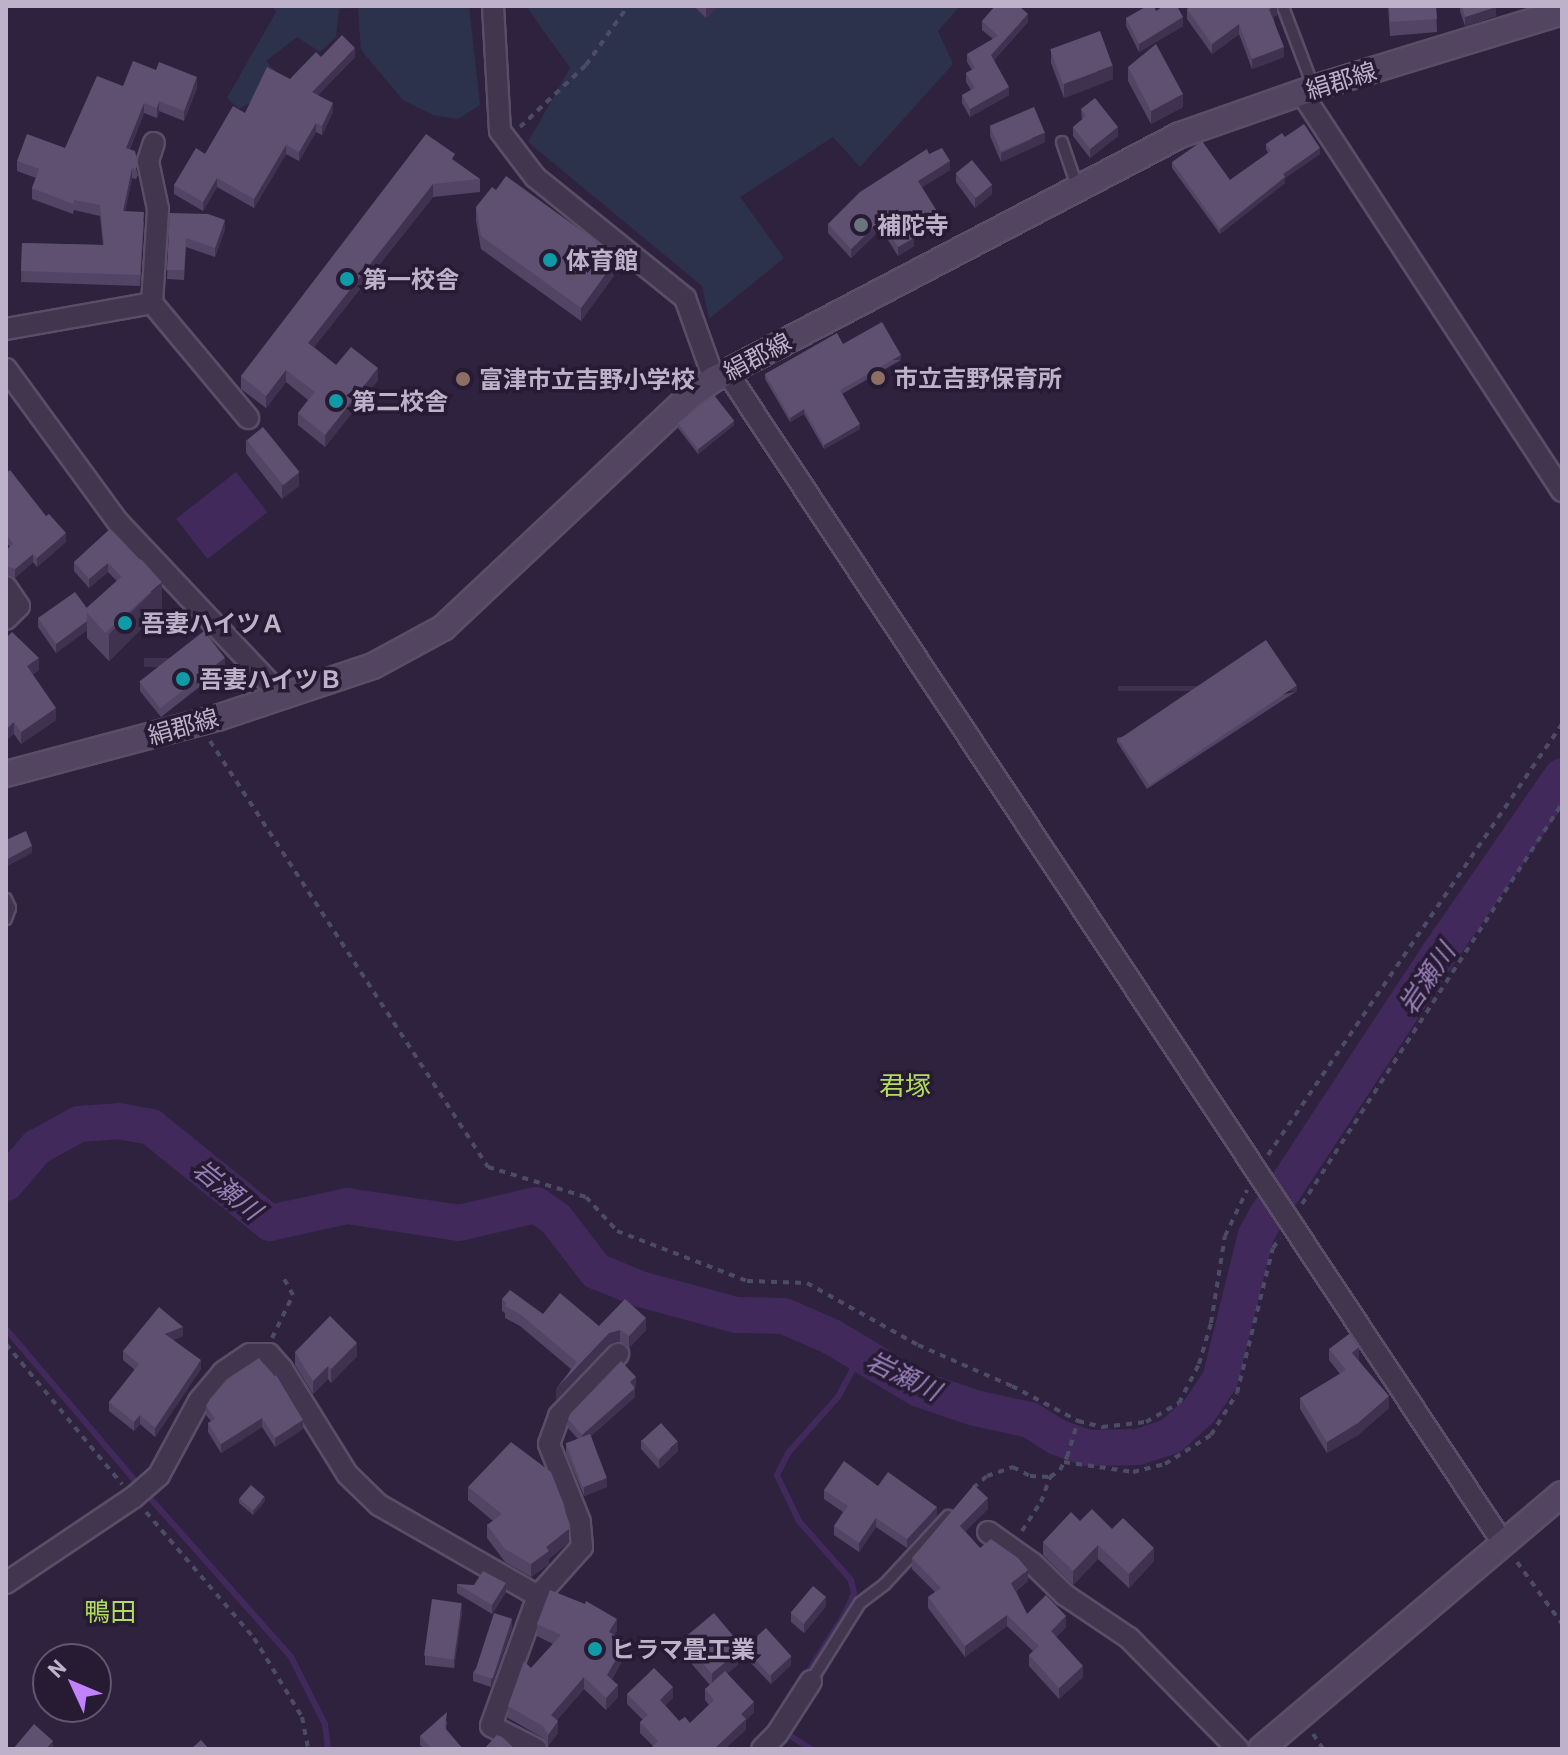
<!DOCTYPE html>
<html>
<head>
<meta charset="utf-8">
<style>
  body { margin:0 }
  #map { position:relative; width:1568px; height:1755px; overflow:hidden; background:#2f223f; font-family:Barlow,"Noto Sans JP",sans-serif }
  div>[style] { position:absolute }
  .green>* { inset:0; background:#2c324b }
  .water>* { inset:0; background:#412a5b; transform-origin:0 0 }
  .stream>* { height:6px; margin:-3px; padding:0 3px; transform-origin:3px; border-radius:3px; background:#412a5b }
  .river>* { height:36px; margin:-18px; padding:0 18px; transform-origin:18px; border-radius:18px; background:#412a5b }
  .path>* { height:4px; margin-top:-2px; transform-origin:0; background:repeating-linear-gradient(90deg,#4c4c66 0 6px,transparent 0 12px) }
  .roads { filter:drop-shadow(2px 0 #5a4e67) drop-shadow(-2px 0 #5a4e67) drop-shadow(0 2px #5a4e67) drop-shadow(0 -2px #5a4e67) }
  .lane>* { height:10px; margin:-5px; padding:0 5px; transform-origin:5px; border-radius:5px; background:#42364f }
  .street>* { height:20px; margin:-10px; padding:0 10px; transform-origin:10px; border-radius:10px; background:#42364f }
  .secondary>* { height:24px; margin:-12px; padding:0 12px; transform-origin:12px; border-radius:12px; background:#534462 }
  .wall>* { inset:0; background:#534365 }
  .shaded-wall>* { inset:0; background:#403151; transform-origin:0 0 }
  .building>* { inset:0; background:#5f4f70; transform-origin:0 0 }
  .dots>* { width:22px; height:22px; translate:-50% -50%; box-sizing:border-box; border:4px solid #271b34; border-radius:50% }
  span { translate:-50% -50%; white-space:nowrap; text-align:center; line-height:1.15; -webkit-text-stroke:7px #271b34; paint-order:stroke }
  .street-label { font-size:24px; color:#beb2ca }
  .poi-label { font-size:24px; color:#beb2ca; font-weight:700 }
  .left { translate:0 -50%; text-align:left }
  .water-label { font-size:26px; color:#997fb8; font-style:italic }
  .neighbourhood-label { font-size:26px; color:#b2dd5a }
  .frame { position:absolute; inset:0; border:8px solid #beb2ca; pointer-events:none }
  .north { position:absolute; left:32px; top:1643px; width:80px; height:80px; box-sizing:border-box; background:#271b34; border:2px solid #635770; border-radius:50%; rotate:314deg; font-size:22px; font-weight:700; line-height:32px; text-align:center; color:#beb2ca }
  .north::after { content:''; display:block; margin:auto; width:28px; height:36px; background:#c182ff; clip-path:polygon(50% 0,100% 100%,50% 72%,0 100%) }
</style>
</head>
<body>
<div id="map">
  <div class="green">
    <div style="clip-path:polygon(272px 6px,469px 6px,480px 105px,458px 119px,433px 115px,403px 100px,361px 50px,358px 8px,339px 9px,336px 37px,320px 52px,297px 37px,266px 61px,285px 82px,239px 109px,227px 98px,276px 12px)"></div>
    <div style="clip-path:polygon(526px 6px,960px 6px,938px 31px,953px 64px,860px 167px,833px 137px,740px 197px,784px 258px,709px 319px,702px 286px,528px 142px,570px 68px)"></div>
  </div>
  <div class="water">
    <div style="left:236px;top:472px;width:51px;height:76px;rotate:52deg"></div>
  </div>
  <div class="stream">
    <div style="left:6px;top:1329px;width:205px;rotate:49.6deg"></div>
    <div style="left:150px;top:1498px;width:213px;rotate:48.4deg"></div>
    <div style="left:291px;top:1657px;width:75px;rotate:63.1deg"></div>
    <div style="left:325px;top:1724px;width:25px;rotate:83deg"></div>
    <div style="left:805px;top:1677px;width:77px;rotate:-57.8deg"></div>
    <div style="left:846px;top:1612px;width:21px;rotate:-67deg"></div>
    <div style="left:854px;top:1593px;width:13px;rotate:-103deg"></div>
    <div style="left:851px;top:1580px;width:79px;rotate:-131.4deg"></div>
    <div style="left:799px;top:1521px;width:51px;rotate:-115.6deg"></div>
    <div style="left:777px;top:1475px;width:25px;rotate:-63deg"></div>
    <div style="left:788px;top:1453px;width:75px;rotate:-48.2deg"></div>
    <div style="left:838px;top:1397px;width:49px;rotate:-61.9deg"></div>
    <div style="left:784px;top:1732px;width:32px;rotate:32deg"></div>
  </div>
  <div class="river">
    <div style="left:6px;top:1183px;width:48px;rotate:-49.3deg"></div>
    <div style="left:37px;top:1147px;width:48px;rotate:-28.7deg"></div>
    <div style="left:79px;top:1124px;width:39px;rotate:-4deg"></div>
    <div style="left:118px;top:1121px;width:34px;rotate:10deg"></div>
    <div style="left:151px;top:1127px;width:153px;rotate:38.9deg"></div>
    <div style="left:270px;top:1223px;width:79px;rotate:-12.4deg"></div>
    <div style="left:347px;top:1206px;width:113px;rotate:8.6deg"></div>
    <div style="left:459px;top:1223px;width:79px;rotate:-13.2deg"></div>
    <div style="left:536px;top:1205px;width:24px;rotate:35deg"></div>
    <div style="left:556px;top:1219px;width:66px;rotate:52.4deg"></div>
    <div style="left:596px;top:1271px;width:48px;rotate:22.2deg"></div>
    <div style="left:640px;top:1289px;width:99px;rotate:15.2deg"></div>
    <div style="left:736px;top:1315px;width:48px;rotate:1.2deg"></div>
    <div style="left:784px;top:1316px;width:52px;rotate:23.6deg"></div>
    <div style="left:832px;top:1337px;width:101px;rotate:30.9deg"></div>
    <div style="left:919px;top:1389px;width:59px;rotate:18.7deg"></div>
    <div style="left:975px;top:1408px;width:56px;rotate:12.3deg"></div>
    <div style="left:1030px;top:1420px;width:32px;rotate:32deg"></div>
    <div style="left:1057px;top:1437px;width:33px;rotate:20deg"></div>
    <div style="left:1088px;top:1448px;width:50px;rotate:-1.1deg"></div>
    <div style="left:1138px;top:1447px;width:35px;rotate:-18deg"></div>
    <div style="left:1171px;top:1436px;width:38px;rotate:-42deg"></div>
    <div style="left:1199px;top:1411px;width:37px;rotate:-56deg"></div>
    <div style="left:1220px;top:1380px;width:149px;rotate:-76.1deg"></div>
    <div style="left:1256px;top:1235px;width:21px;rotate:-61deg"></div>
    <div style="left:1266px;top:1217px;width:310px;rotate:-56.7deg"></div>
    <div style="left:1436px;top:958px;width:221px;rotate:-55.3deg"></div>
  </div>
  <div class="path">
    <div style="left:520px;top:127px;width:91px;rotate:-43.2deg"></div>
    <div style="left:586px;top:65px;width:72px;rotate:-54.6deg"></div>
    <div style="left:210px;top:741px;width:509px;rotate:56.87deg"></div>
    <div style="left:488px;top:1167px;width:102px;rotate:17deg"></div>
    <div style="left:586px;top:1197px;width:46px;rotate:47.6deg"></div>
    <div style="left:617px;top:1231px;width:139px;rotate:21deg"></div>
    <div style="left:747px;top:1281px;width:60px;rotate:1.9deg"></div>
    <div style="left:807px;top:1283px;width:127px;rotate:29.2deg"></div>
    <div style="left:918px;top:1345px;width:103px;rotate:23.6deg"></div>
    <div style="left:1012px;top:1386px;width:75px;rotate:27.9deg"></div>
    <div style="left:1078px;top:1421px;width:25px;rotate:14deg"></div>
    <div style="left:1102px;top:1427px;width:44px;rotate:-6.5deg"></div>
    <div style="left:1146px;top:1422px;width:38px;rotate:-30deg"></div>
    <div style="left:1179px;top:1403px;width:44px;rotate:-62.9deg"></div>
    <div style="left:1199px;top:1364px;width:43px;rotate:-73.7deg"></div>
    <div style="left:1211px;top:1323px;width:88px;rotate:-80.9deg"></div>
    <div style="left:1225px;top:1236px;width:51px;rotate:-64.4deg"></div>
    <div style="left:1268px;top:1155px;width:522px;rotate:-55.7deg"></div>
    <div style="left:1302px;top:1204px;width:478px;rotate:-57deg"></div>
    <div style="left:272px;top:1338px;width:48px;rotate:-64deg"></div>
    <div style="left:293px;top:1295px;width:21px;rotate:-119deg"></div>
    <div style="left:6px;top:1344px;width:182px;rotate:50.4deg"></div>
    <div style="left:1064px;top:1462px;width:70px;rotate:8.2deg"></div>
    <div style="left:1133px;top:1472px;width:33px;rotate:-14deg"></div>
    <div style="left:1165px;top:1464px;width:54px;rotate:-32.2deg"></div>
    <div style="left:1211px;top:1435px;width:49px;rotate:-58.2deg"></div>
    <div style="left:1237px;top:1393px;width:149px;rotate:-76.1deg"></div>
    <div style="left:1273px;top:1248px;width:12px;rotate:-55deg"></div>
    <div style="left:973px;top:1488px;width:18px;rotate:-41deg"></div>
    <div style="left:987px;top:1476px;width:28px;rotate:-19deg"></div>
    <div style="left:1013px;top:1467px;width:19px;rotate:28deg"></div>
    <div style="left:1030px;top:1476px;width:20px;rotate:3deg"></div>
    <div style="left:1050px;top:1477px;width:12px;rotate:-35deg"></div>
    <div style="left:1060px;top:1470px;width:15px;rotate:-62deg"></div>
    <div style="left:1067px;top:1457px;width:38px;rotate:-73deg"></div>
    <div style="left:146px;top:1512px;width:166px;rotate:49.4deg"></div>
    <div style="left:254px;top:1638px;width:92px;rotate:58.7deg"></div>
    <div style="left:302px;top:1717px;width:33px;rotate:79deg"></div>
    <div style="left:1022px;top:1531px;width:35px;rotate:-57deg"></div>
    <div style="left:1041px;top:1502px;width:27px;rotate:-70deg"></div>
    <div style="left:1517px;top:1562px;width:77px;rotate:54deg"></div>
    <div style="left:1313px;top:1734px;width:18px;rotate:56deg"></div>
  </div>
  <div class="roads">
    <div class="lane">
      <div style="left:1283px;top:7px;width:85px;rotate:69.2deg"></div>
      <div style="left:1062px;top:142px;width:46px;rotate:71.2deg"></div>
      <div style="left:6px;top:899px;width:10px;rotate:66deg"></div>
      <div style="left:10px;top:908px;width:12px;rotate:110deg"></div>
      <div style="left:811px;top:1681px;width:92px;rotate:-57.9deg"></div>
      <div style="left:860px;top:1603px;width:31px;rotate:-37deg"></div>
      <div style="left:885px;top:1584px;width:93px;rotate:-47.2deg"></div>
    </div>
    <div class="street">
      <div style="left:493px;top:6px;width:125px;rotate:86.8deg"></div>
      <div style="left:500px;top:131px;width:58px;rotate:52.7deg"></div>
      <div style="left:535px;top:177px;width:193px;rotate:38.9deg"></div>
      <div style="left:685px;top:298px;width:86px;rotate:70.3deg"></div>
      <div style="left:1301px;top:92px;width:477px;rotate:56.8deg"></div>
      <div style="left:152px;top:303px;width:94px;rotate:-86.3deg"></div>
      <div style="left:158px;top:209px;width:49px;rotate:-101.8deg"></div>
      <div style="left:148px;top:161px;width:19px;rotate:-72deg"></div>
      <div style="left:6px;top:329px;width:148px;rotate:-10.1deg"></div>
      <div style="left:152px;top:303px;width:150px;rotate:50.1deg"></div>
      <div style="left:6px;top:369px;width:190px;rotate:53.8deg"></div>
      <div style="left:118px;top:522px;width:236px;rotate:46.7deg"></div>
      <div style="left:727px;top:372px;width:1405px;rotate:56.47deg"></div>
      <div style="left:6px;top:587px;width:23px;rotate:56deg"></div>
      <div style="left:19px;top:606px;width:18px;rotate:135deg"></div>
      <div style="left:988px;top:1532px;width:54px;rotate:35.2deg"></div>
      <div style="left:1032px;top:1563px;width:46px;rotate:44.1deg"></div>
      <div style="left:1065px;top:1595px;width:77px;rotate:33.9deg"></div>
      <div style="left:1129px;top:1638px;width:156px;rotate:45.5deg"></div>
      <div style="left:6px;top:1583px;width:154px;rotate:-33.9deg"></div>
      <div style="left:134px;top:1497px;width:33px;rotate:-41deg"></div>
      <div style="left:159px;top:1475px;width:84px;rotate:-61.6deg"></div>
      <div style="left:199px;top:1401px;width:38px;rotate:-50deg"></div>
      <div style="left:223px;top:1372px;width:32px;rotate:-34deg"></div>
      <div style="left:250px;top:1354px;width:19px"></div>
      <div style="left:269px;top:1354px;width:20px;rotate:49deg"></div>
      <div style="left:282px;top:1369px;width:123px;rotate:58.2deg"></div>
      <div style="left:347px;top:1474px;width:45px;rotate:44.1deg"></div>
      <div style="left:379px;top:1505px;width:183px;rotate:29.8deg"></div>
      <div style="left:538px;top:1596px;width:138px;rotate:109.9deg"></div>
      <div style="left:491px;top:1726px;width:51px;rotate:27.1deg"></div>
      <div style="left:538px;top:1596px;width:66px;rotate:-48.1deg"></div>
      <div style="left:582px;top:1547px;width:25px;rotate:-95deg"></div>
      <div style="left:580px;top:1522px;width:84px;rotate:-111.7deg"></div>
      <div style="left:549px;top:1444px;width:30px;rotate:-70deg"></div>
      <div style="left:559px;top:1416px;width:86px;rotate:-46.4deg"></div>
      <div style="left:762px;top:1749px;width:21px;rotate:-45deg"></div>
      <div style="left:777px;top:1734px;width:63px;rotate:-57.3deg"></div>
    </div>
    <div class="secondary">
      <div style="left:6px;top:774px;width:218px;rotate:-14.9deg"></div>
      <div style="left:217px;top:718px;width:164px;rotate:-18.4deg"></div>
      <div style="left:373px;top:666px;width:80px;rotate:-28.5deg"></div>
      <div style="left:443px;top:628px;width:340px;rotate:-43.2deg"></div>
      <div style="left:691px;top:395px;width:28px;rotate:-35deg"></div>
      <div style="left:714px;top:379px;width:526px;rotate:-27.64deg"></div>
      <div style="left:1180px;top:135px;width:142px;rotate:-19.3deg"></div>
      <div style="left:1314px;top:88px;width:259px;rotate:-17deg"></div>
      <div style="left:1261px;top:1749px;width:394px;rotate:-40.3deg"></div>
    </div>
  </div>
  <div class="wall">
    <div style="clip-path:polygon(694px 6px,718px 6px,706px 18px)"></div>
    <div style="clip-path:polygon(1277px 6px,1277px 15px,1273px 17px,1284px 57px,1252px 69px,1239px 34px,1212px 54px,1187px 19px,1187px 9px)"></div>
    <div style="clip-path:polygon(1388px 6px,1436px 6px,1437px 32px,1390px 36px)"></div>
    <div style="clip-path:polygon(1460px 6px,1495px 6px,1496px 16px,1465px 26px,1460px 11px)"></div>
    <div style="clip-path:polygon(1156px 11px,1183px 26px,1139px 52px,1126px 26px,1126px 18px)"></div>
    <div style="clip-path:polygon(982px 21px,1028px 22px,994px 60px,1009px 95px,970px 117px,962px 103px,962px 95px,971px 90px,966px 82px,966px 73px,972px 70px,967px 62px,967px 54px,993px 39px,982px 30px)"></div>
    <div style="clip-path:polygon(1051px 50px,1113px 79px,1064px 98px,1051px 63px)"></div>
    <div style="clip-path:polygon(321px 57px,355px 57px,318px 95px,333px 112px,322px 135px,316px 132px,299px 161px,286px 154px,254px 208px,217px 187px,203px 211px,174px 194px,174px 185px,245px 113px)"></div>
    <div style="clip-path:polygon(1128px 67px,1183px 107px,1151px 124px,1128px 81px)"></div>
    <div style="clip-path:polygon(123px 86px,197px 88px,184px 121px,159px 111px,157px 118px,144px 113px,130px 149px,138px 175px,136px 179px,132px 178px,125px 211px,144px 222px,140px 286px,21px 282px,22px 243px,103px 245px,100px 216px,74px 210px,73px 214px,32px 199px,32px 188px,36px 178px,17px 171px,17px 161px,65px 148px)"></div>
    <div style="clip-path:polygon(1081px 109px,1118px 136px,1090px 158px,1073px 136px,1073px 127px,1082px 120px)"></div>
    <div style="clip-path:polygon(990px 127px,1045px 142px,1001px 162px,990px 136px)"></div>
    <div style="clip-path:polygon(1285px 137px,1320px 154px,1285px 178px,1285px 183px,1220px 234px,1172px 168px,1172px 162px,1230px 180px,1268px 153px,1266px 149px,1266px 144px)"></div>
    <div style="clip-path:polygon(929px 154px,950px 170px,922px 187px,940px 225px,914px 240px,914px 246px,898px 256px,881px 229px,851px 258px,828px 233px,828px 224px)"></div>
    <div style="clip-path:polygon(455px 162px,480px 179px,480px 192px,433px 197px,314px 347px,336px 365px,378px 380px,325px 447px,298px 425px,298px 413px,308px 400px,286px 382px,266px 408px,241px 389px,241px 376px)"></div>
    <div style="clip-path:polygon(956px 173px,992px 194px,975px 208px,956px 182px)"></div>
    <div style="clip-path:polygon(476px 207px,618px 270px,581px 321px,481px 249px,476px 221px)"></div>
    <div style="clip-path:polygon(170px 213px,225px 229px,215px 257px,186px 247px,184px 280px,167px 279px)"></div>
    <div style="clip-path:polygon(843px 344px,901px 360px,842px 394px,860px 429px,824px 449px,804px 414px,790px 422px,765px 379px,765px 374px)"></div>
    <div style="clip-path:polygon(678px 424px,734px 425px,698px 454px,678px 428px)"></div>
    <div style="clip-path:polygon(246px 440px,299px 486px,282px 499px,246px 453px)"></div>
    <div style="clip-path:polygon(6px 473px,66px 542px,37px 567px,33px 562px,15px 578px,6px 574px,6px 550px,10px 547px,6px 542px)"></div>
    <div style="clip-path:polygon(110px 529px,162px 608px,109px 661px,87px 638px,87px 630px,56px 653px,38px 627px,38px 618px,89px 611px,118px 582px,108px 572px,89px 588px,74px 571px,74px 562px)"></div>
    <div style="clip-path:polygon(6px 638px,39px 670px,32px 675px,56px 720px,21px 744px,14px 734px)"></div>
    <div style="clip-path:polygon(225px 667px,161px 717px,140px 691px,140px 682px)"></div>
    <div style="clip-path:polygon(1297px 691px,1147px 789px,1117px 742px,1117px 738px)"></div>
    <div style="clip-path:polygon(502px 1299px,543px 1314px,599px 1326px,646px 1330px,629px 1348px,620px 1341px,609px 1345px,556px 1400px,571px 1369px,520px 1326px,505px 1318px,505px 1313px,502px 1311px)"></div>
    <div style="clip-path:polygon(183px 1336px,173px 1340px,201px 1369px,155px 1437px,140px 1424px,134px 1431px,109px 1411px,109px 1402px,135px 1370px,123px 1360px,123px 1351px)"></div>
    <div style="clip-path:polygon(1329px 1349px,1359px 1358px,1358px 1359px,1389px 1408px,1358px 1435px,1327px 1453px,1300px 1409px,1300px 1398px,1340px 1374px,1329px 1360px)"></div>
    <div style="clip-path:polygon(295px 1352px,357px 1356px,331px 1383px,328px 1379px,313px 1394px,295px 1365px)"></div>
    <div style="clip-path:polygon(636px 1386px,634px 1387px,635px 1397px,591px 1436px,607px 1487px,584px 1496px,566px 1453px,566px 1444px,578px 1439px,568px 1428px,568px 1419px)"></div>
    <div style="clip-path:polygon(210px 1399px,303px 1429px,275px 1447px,262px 1427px,221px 1453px,208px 1432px,208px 1423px,211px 1421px,206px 1415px,206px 1406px)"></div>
    <div style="clip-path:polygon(641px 1440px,678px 1451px,659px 1469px,641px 1449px)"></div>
    <div style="clip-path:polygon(878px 1486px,937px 1516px,907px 1548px,876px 1527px,859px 1552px,834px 1535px,834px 1526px,843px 1512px,824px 1499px,824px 1490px)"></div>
    <div style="clip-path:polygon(468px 1487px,569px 1542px,549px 1559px,549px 1564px,531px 1577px,505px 1562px,487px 1538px,487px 1525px,493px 1521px,468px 1500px)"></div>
    <div style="clip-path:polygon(239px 1499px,265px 1501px,253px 1515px,239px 1503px)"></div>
    <div style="clip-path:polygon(988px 1509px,965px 1531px,980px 1548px,1028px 1581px,1016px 1591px,1027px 1614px,1066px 1627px,1056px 1637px,1083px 1677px,1059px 1699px,1029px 1666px,1029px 1655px,1033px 1651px,1007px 1626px,965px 1657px,928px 1608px,928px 1597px,935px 1592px,912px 1569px,912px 1558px)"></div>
    <div style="clip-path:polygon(1080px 1521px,1112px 1529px,1154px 1561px,1129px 1588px,1098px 1559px,1073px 1585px,1043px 1555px,1043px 1542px)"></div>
    <div style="clip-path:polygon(457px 1584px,506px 1592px,492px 1614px,457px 1593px)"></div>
    <div style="clip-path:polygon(826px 1606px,804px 1633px,791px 1622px,791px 1613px)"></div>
    <div style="clip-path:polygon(462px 1612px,454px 1668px,425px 1665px,425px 1656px)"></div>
    <div style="clip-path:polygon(537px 1624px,617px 1631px,614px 1635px,626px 1654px,612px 1679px,618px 1697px,606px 1710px,584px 1689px,557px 1720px,558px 1733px,548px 1746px,543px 1738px,508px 1718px,508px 1706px,531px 1668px,553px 1644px,537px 1636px)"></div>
    <div style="clip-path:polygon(512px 1628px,491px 1687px,473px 1681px,473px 1672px)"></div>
    <div style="clip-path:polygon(683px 1640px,743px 1660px,727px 1674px,754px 1712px,746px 1720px,746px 1730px,653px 1746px,640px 1733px,640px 1722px,643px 1720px,627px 1704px,627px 1694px,673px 1698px,665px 1705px,679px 1721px,690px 1723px,709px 1705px,705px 1700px,705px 1689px,710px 1685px,683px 1654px)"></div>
    <div style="clip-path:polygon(745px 1648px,791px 1665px,771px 1684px,745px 1657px)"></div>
    <div style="clip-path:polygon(447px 1721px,446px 1730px,463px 1749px,424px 1749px,420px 1745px,420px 1736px)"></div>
  </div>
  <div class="shaded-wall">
    <div style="clip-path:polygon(709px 6px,718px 6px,706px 18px,706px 9px)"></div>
    <div style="clip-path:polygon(1275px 6px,1277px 6px,1277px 15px,1269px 19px,1269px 9px)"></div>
    <div style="clip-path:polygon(1496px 7px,1496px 16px,1465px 26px,1465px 17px)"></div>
    <div style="clip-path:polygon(1028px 14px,1028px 22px,991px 63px,991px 55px)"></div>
    <div style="clip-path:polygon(1183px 17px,1183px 26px,1139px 52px,1139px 44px)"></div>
    <div style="clip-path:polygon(1239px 24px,1239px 34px,1212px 54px,1212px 44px)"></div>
    <div style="clip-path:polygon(1284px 47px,1284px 57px,1252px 69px,1252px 59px)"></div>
    <div style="clip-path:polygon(355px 48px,355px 57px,312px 101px,312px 92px)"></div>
    <div style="clip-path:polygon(1113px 66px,1113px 79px,1064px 98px,1064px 84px)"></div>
    <div style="clip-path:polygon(197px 77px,197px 88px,184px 121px,184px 111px)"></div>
    <div style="clip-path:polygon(1009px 87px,1009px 95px,970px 117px,970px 109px)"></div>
    <div style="clip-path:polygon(1183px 94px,1183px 107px,1151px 124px,1151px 111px)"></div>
    <div style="clip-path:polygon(159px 101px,159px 111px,157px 118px,157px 108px)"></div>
    <div style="clip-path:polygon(144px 103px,144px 113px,126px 158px,126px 148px)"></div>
    <div style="clip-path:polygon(333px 103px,333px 112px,322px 135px,322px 126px)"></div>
    <div style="clip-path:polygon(316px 123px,316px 132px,299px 161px,299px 152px)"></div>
    <div style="clip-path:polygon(1118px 127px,1118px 136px,1090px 158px,1090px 149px)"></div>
    <div style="clip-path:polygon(1045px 133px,1045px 142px,1001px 162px,1001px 153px)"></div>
    <div style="clip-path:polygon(286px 145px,286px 154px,254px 208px,254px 199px)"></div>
    <div style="clip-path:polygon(1320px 148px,1320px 154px,1285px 178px,1285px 183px,1220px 234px,1220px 229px,1283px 174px)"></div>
    <div style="clip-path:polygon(950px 161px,950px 170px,918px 190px,918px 181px)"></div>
    <div style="clip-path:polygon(132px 168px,132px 178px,123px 221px,123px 211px)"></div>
    <div style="clip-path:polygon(217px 178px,217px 187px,203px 211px,203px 202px)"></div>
    <div style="clip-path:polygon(433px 184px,433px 197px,308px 355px,308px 343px)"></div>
    <div style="clip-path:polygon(992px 185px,992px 194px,975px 208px,975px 198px)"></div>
    <div style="clip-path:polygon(940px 216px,940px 225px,914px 240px,914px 246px,898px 256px,898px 247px,911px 233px)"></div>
    <div style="clip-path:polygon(225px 220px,225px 229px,215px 257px,215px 248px)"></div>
    <div style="clip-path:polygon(881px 220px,881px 229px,851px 258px,851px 249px)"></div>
    <div style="clip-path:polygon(618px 257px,618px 270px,581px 321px,581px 308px)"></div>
    <div style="left:901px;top:355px;width:5px;height:70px;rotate:90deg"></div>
    <div style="clip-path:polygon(378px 368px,378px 380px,325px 447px,325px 435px)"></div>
    <div style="clip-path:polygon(286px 370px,286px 382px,266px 408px,266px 396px)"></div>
    <div style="clip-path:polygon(804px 409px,804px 414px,790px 422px,790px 418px)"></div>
    <div style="clip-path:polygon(734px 421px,734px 425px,698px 454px,698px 449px)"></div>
    <div style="clip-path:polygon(860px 424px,860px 429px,824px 449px,824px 445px)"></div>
    <div style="clip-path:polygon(299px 472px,299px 486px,282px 499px,282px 485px)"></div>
    <div style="clip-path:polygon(66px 533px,66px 542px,37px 567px,37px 558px)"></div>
    <div style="clip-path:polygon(33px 554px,33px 562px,15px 578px,15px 569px)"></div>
    <div style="clip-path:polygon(108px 563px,108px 572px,89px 588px,89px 579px)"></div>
    <div style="clip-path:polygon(162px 582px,162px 608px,109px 661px,109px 634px)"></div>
    <div style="clip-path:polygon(87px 621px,87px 630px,56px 653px,56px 644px)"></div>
    <div style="clip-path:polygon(39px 658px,39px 670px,27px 678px,27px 666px)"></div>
    <div style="left:225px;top:658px;width:9px;height:81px;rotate:90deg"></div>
    <div style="left:1297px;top:686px;width:5px;height:179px;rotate:90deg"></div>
    <div style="clip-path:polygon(56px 708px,56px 720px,21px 744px,21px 732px)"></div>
    <div style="clip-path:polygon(14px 722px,14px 734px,6px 741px,6px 730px)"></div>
    <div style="clip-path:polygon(32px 846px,32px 853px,6px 867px,6px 860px)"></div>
    <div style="clip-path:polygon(646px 1318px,646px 1330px,629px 1348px,629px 1336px)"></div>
    <div style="clip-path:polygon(183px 1327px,183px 1336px,165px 1343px,165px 1334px)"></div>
    <div style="clip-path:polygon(620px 1330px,620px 1341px,609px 1345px,556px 1400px,556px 1389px,609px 1333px)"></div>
    <div style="clip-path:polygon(357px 1343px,357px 1356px,331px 1383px,331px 1369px)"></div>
    <div style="clip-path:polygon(1359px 1347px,1359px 1358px,1352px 1364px,1352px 1353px)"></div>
    <div style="clip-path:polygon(201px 1360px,201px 1369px,155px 1437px,155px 1428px)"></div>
    <div style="clip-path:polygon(328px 1366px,328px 1379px,313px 1394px,313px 1381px)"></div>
    <div style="clip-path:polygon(636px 1377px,636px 1386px,630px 1391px,630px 1382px)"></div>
    <div style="clip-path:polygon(635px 1388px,635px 1397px,582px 1444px,582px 1435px)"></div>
    <div style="clip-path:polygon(1389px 1396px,1389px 1408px,1358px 1435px,1327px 1453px,1327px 1442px)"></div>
    <div style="clip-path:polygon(140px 1415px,140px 1424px,134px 1431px,134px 1422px)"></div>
    <div style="clip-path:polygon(262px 1418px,262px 1427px,221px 1453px,221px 1444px)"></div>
    <div style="clip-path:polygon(303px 1420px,303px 1429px,275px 1447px,275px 1438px)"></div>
    <div style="clip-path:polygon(678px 1442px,678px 1451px,659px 1469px,659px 1460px)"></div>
    <div style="clip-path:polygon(607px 1478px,607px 1487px,584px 1496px,584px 1487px)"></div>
    <div style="clip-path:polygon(265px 1497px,265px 1501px,253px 1515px,253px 1511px)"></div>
    <div style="clip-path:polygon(988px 1498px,988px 1509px,960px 1537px,960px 1526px)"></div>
    <div style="clip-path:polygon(937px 1507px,937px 1516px,907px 1548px,907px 1539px)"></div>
    <div style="clip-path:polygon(876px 1518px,876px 1527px,859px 1552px,859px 1543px)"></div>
    <div style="clip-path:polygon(569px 1529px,569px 1542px,549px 1559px,549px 1564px,531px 1577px,531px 1564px,546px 1547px)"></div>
    <div style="clip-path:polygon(1098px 1545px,1098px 1559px,1073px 1585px,1073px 1571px)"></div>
    <div style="clip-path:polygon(1154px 1548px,1154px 1561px,1129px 1588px,1129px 1574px)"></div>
    <div style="clip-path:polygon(1028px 1570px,1028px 1581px,1011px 1594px,1011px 1583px)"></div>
    <div style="clip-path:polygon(506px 1583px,506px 1592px,492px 1614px,492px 1605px)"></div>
    <div style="clip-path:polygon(826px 1597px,826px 1606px,804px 1633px,804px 1624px)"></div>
    <div style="clip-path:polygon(462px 1603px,462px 1612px,454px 1668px,454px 1659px)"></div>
    <div style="clip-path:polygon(1007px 1615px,1007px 1626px,965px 1657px,965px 1646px)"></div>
    <div style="clip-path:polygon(1066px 1616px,1066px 1627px,1051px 1642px,1051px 1631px)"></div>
    <div style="clip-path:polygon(512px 1619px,512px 1628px,491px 1687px,491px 1678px)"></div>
    <div style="clip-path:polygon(617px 1619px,617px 1631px,609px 1644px,609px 1632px)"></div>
    <div style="clip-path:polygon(626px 1642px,626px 1654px,607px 1687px,607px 1675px)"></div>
    <div style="clip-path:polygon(743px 1647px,743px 1660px,712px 1687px,712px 1673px)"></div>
    <div style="clip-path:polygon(791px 1656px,791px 1665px,771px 1684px,771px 1675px)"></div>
    <div style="clip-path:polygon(1083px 1666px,1083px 1677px,1059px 1699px,1059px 1688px)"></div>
    <div style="clip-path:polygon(584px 1677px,584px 1689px,551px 1727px,551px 1715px)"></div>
    <div style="clip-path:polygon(618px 1685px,618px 1697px,606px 1710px,606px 1698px)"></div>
    <div style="clip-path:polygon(673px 1687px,673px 1698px,660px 1711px,660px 1700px)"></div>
    <div style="clip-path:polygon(754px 1702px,754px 1712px,746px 1720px,746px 1730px,725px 1749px,714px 1749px,741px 1714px)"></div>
    <div style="clip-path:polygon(558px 1721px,558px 1733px,548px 1746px,548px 1735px)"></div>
    <div style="clip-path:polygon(53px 1741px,53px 1749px,46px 1749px)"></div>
  </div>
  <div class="building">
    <div style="clip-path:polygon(995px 6px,1019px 6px,1028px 14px,991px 55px,1009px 87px,970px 109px,962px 95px,975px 88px,966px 73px,975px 68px,967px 54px,998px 36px,982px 21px)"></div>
    <div style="clip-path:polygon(1147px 6px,1154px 6px,1156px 11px,1164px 6px,1177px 6px,1183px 17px,1139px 44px,1126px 18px)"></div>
    <div style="clip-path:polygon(1191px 6px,1275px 6px,1269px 9px,1284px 47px,1252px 59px,1239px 24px,1212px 44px,1187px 9px)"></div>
    <div style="clip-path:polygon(1389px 6px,1436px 6px,1437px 19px,1390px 22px)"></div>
    <div style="clip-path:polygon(1462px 6px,1495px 6px,1496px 7px,1465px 17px)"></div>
    <div style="left:1100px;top:31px;width:37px;height:53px;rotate:70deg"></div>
    <div style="clip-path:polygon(342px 35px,355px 48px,312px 92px,333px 103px,322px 126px,316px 123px,299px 152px,286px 145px,254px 199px,217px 178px,203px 202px,174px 185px,196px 148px,205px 154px,233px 106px,245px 113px,267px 67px,290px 79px,316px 52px,321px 57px)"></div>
    <div style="clip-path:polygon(1156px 44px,1183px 94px,1151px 111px,1128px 67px)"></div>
    <div style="clip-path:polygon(133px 61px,156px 70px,159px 62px,197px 77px,184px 111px,159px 101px,157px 108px,144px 103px,126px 148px,135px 151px,138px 164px,136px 169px,132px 168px,123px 211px,144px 212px,140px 275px,21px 271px,22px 243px,104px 245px,100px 205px,74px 200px,73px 204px,32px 188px,39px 169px,17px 161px,27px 134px,65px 148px,97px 76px,123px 86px)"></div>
    <div style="clip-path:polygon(1095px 98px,1118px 127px,1090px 149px,1073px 127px,1086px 116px,1081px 109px)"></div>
    <div style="left:1034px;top:107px;width:28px;height:48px;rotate:67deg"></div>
    <div style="clip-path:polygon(1304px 124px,1320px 148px,1283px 174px,1285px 177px,1220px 229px,1172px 162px,1202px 141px,1230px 180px,1271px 151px,1266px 144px,1282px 133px,1285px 137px)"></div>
    <div style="clip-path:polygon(426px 134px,455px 154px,452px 159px,480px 179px,433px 184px,308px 343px,336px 365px,351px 347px,378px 368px,325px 435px,298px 413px,315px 392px,286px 370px,266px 396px,241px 376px)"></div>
    <div style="clip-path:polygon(942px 148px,950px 161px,918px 181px,940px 216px,911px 233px,914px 238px,898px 247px,881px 220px,851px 249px,828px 224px,860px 192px,927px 149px,929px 154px)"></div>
    <div style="left:972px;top:160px;width:32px;height:21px;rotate:51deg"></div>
    <div style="clip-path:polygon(506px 176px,618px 257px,581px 308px,481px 236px,476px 207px,492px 187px,496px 190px)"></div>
    <div style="clip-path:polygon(170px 213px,208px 214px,225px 220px,215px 248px,186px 238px,184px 270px,167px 270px)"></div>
    <div style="clip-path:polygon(882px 322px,901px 355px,840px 390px,860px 424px,824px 445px,804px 409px,790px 418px,765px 374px,837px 333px,843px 344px)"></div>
    <div style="left:714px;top:395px;width:33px;height:46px;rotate:52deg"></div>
    <div style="left:263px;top:427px;width:58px;height:21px;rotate:51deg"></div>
    <div style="clip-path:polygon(10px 470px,46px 516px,49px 514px,66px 533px,37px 558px,33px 554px,15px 569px,6px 566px,6px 550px,13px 544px,6px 534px,6px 473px)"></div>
    <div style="clip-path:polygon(110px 529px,140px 560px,122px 577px,108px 563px,89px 579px,74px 562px)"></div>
    <div style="left:141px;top:559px;width:31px;height:76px;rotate:48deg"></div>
    <div style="clip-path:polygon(75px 592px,89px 611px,87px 612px,87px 621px,56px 644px,38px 618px)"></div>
    <div style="left:204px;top:631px;width:34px;height:82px;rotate:52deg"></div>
    <div style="clip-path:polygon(12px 632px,39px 658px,27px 666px,56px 708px,21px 732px,14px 722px,6px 730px,6px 638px)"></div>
    <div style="left:1266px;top:640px;width:55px;height:178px;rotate:56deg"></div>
    <div style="clip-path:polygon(26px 831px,32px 846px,6px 860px,6px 840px)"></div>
    <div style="clip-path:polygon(510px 1290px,543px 1314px,560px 1293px,599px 1326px,625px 1299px,646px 1318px,629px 1336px,620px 1330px,609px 1333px,556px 1389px,577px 1362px,520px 1314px,505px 1306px,507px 1303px,502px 1299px)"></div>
    <div style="clip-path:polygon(159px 1307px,183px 1327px,165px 1334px,201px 1360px,155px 1428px,140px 1415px,134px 1422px,109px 1402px,139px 1364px,123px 1351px)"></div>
    <div style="clip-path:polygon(330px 1316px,357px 1343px,331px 1369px,328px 1366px,313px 1381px,295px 1352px)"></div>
    <div style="clip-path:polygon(1349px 1334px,1359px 1347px,1352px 1353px,1389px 1396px,1358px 1423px,1327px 1442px,1300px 1398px,1346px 1370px,1329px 1349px)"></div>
    <div style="clip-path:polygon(259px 1358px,274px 1377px,276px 1375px,303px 1420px,275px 1438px,262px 1418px,221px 1444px,208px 1423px,215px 1419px,206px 1406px,210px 1399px,227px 1379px)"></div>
    <div style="clip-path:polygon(621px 1361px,636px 1377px,630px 1382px,635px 1388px,582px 1435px,568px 1419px,570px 1414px)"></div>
    <div style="left:661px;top:1423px;width:25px;height:26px;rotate:48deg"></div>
    <div style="left:590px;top:1434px;width:47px;height:26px;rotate:69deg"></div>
    <div style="clip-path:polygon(511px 1442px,551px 1472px,564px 1505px,569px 1529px,546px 1547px,549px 1551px,531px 1564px,505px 1549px,487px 1525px,502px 1514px,468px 1487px)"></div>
    <div style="clip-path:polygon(844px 1461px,878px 1486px,888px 1472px,937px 1507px,907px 1539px,876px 1518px,859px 1543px,834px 1526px,848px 1506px,824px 1490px)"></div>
    <div style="left:251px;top:1485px;width:18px;height:18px;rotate:41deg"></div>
    <div style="clip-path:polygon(974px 1485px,988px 1498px,960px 1526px,980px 1548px,991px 1539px,1018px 1558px,1028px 1570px,1011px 1583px,1027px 1614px,1046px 1595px,1066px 1616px,1051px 1631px,1083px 1666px,1059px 1688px,1029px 1655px,1039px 1646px,1007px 1615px,965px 1646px,928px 1597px,941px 1588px,912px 1558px)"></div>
    <div style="clip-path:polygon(1092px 1509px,1112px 1529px,1123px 1518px,1154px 1548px,1129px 1574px,1098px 1545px,1073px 1571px,1043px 1542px,1071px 1512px,1080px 1521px)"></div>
    <div style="clip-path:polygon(483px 1571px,506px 1583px,492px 1605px,457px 1584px,474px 1585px)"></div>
    <div style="left:813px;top:1586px;width:17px;height:35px;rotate:40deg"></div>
    <div style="clip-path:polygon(550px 1590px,585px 1604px,586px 1601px,617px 1619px,609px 1632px,626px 1642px,607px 1675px,618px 1685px,606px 1698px,584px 1677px,551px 1715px,558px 1721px,548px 1735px,543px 1726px,508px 1706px,524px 1661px,531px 1668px,561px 1635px,537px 1624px)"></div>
    <div style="left:432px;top:1599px;width:30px;height:57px;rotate:8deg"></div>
    <div style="left:494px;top:1613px;width:19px;height:63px;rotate:18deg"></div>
    <div style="left:714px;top:1613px;width:45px;height:41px;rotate:50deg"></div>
    <div style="left:766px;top:1628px;width:38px;height:29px;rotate:48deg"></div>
    <div style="clip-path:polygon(654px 1668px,673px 1687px,660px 1700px,679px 1721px,685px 1717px,690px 1723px,714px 1700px,705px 1689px,725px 1671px,754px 1702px,741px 1714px,746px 1719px,714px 1749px,650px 1749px,658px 1741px,640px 1722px,648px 1715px,627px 1694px)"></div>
    <div style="clip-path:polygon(447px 1712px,445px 1728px,463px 1749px,432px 1749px,420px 1736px)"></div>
    <div style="clip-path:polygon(34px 1724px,53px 1741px,46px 1749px,13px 1749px)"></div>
    <div style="clip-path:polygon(497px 1735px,502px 1737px,514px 1748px,484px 1749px)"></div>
    <div style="clip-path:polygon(201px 1740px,209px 1749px,191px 1749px)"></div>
  </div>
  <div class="dots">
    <div style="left:861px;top:225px;background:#6b7280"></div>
    <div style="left:550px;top:260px;background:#0f9aa8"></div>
    <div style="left:347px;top:279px;background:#0f9aa8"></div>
    <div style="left:878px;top:378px;background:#8d6e63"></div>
    <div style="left:463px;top:379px;background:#8d6e63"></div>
    <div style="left:336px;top:401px;background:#0f9aa8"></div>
    <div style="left:125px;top:623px;background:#0f9aa8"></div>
    <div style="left:183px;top:679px;background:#0f9aa8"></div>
    <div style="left:595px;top:1649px;background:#0f9aa8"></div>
  </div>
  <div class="street-label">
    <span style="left:1341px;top:80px;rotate:-17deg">絹郡線</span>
    <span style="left:757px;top:356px;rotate:-28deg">絹郡線</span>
    <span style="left:183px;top:726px;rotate:-16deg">絹郡線</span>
  </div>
  <div class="poi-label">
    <span class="left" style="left:877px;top:225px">補陀寺</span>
    <span class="left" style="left:566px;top:260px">体育館</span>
    <span class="left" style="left:363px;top:279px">第一校舎</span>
    <span class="left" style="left:894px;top:378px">市立吉野保育所</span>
    <span class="left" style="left:479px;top:379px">富津市立吉野小学校</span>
    <span class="left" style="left:352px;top:401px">第二校舎</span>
    <span class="left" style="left:141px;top:623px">吾妻ハイツＡ</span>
    <span class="left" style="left:199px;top:679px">吾妻ハイツＢ</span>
    <span class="left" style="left:611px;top:1649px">ヒラマ畳工業</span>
  </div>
  <div class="water-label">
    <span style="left:1426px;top:978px;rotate:-56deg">岩瀬川</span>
    <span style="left:228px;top:1189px;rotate:39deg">岩瀬川</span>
    <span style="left:904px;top:1375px;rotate:26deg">岩瀬川</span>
  </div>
  <div class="neighbourhood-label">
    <span style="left:905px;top:1085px">君塚</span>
    <span style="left:110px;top:1611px">鴨田</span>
  </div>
  <div class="frame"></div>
  <div class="north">N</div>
</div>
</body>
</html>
